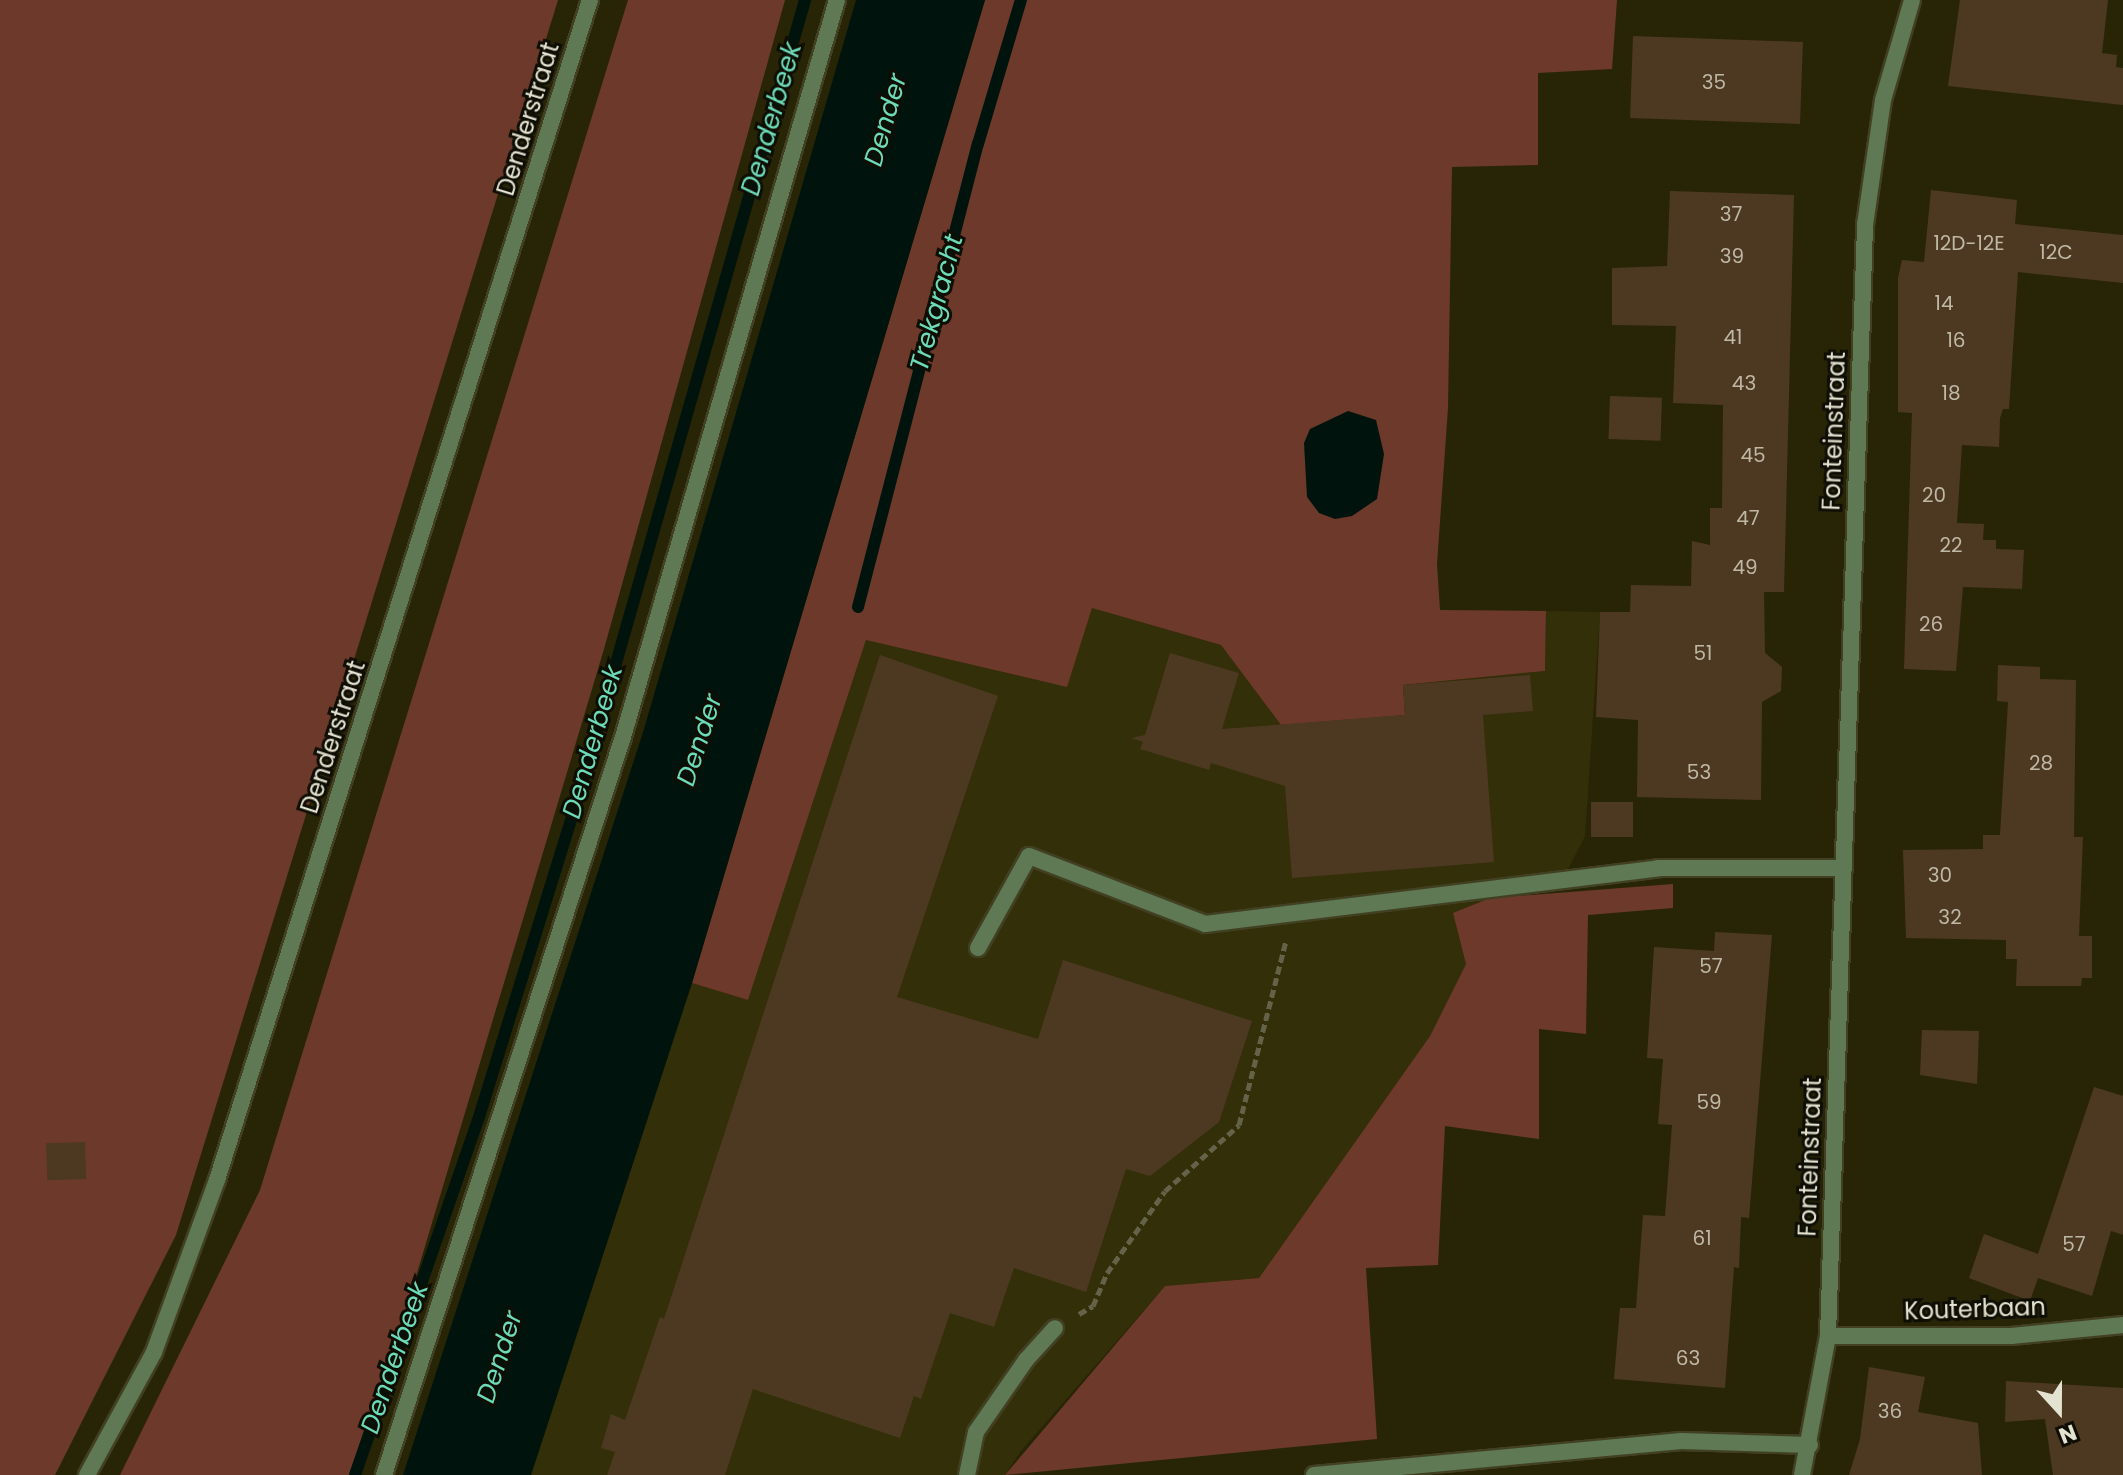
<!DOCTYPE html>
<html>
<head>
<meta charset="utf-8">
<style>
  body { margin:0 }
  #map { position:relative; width:2123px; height:1475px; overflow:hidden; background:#282507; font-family:Poppins,sans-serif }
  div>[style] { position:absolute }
  .built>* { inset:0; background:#332f08 }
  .green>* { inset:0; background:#6d392b }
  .water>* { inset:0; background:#00140d }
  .stream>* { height:12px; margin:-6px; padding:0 6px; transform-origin:6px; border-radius:6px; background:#00140d }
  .building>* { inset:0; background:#4d3922; transform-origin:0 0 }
  .path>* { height:5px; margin-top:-2.5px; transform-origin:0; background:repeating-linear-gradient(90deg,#646248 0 8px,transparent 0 12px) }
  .roads { filter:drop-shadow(2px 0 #424023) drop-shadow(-2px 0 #424023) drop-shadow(0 2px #424023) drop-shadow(0 -2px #424023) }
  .service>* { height:16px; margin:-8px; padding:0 8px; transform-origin:8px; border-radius:8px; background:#5e7953 }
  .minor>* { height:16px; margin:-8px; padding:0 8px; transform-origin:8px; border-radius:8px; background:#5e7953 }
  .tertiary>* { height:16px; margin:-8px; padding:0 8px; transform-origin:8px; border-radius:8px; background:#5e7953 }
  span { translate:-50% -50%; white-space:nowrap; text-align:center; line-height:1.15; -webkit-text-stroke:6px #0f0e04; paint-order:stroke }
  .number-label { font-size:20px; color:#beb8a5 }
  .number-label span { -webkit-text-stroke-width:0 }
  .street-label { font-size:24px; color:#e4e3d1 }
  .water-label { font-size:26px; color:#6cdbb9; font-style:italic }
  .north { position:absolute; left:2019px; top:1371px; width:80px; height:80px; -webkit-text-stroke:6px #0f0e04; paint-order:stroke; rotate:159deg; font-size:22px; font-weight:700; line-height:32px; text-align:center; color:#e4e3d1 }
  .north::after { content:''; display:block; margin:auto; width:28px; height:36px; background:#e4e3d1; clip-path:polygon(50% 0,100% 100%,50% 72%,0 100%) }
</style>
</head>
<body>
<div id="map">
  <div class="built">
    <div style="clip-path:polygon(1092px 608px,1221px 645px,1281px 725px,1405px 714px,1403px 685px,1545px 671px,1546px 611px,1600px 612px,1585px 836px,1557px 891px,1490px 898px,1466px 964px,1430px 1036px,1259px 1278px,1165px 1286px,1021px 1451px,1005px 1475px,531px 1475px,692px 983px,748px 1000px,866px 640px,1054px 684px)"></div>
  </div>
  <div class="green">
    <div style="clip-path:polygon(0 0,558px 0,176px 1235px,55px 1475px,0 1475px)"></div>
    <div style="clip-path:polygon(628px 0,785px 0,604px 649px,405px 1313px,349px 1475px,120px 1475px,260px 1190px)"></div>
    <div style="clip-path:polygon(985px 0,1617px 0,1612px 69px,1538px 73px,1538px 165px,1452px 167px,1448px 408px,1437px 564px,1440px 610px,1546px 611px,1545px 671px,1403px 685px,1405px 715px,1281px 725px,1221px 645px,1092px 608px,1067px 687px,866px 640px,748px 1000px,692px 983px)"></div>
    <div style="clip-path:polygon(1673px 884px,1673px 908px,1588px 915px,1586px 1034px,1539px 1029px,1539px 1139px,1445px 1126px,1438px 1265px,1366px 1268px,1377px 1439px,1005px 1475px,1165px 1286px,1259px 1278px,1430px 1036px,1466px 964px,1453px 913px,1490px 898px)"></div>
  </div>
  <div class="water">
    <div style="clip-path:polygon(856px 0,985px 0,692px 983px,531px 1475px,403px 1475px,644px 729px)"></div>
    <div style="clip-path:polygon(1348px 411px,1376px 420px,1384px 454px,1377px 499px,1352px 516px,1335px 519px,1319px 513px,1307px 497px,1304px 443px,1310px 429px)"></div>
  </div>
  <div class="stream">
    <div style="left:858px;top:607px;width:478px;rotate:-75.5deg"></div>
    <div style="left:978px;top:144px;width:150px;rotate:-73.4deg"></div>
    <div style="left:355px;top:1475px;width:379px;rotate:-70.9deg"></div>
    <div style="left:479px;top:1117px;width:339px;rotate:-72.8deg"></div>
    <div style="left:579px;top:793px;width:825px;rotate:-74.09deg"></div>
  </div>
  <div class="building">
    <div style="clip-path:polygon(1960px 0,2108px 0,2102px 53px,2117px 55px,2116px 67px,2123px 68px,2123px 105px,1948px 86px)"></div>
    <div style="left:1633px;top:36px;width:170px;height:82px;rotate:2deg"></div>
    <div style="clip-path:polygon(1931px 190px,2017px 200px,2015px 224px,2123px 235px,2123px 283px,2018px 272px,2009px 409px,2003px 409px,2000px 418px,1999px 447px,1962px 445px,1957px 523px,1984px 524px,1983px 540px,1996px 540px,1996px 549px,2024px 550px,2022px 589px,1963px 587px,1956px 671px,1904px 669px,1912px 413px,1898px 412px,1898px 278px,1902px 260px,1924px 262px)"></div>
    <div style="clip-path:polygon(1670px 191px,1794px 195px,1784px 592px,1764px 592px,1765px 653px,1782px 667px,1781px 691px,1762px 702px,1761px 800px,1637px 797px,1638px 720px,1596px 717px,1600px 612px,1630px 612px,1631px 585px,1691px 586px,1692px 541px,1710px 545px,1710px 508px,1722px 508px,1723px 405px,1673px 403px,1676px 326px,1612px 325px,1612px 268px,1667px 266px)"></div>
    <div style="left:1610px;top:396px;width:52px;height:43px;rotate:2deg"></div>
    <div style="clip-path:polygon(1170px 653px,1239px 673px,1222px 729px,1405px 715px,1403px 685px,1530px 675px,1533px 711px,1483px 715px,1494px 862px,1292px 878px,1285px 786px,1211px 763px,1209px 770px,1140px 749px,1143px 742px,1131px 738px,1145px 735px)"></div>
    <div style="clip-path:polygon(880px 655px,998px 696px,897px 997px,1038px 1039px,1063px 960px,1252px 1021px,1219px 1122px,1150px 1176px,1126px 1169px,1086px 1292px,1014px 1268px,994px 1327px,950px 1313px,921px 1399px,914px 1396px,900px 1438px,753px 1389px,725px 1475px,607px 1475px,615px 1452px,601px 1448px,611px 1414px,625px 1420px,660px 1317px,664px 1319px)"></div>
    <div style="clip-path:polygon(1998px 665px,2040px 667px,2040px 679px,2076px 680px,2074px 837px,2083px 837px,2079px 936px,2092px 936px,2092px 978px,2082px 978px,2081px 986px,2016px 986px,2017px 959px,2006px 959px,2006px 940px,1906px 938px,1903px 850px,1983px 849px,1983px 835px,2000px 835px,2008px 702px,1997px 701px)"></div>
    <div style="left:1591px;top:802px;width:42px;height:35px"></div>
    <div style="clip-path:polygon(1715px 932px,1772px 935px,1749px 1218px,1741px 1217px,1739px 1268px,1734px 1267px,1725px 1388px,1614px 1379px,1620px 1308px,1636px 1308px,1643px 1215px,1665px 1216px,1672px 1125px,1658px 1124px,1663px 1059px,1647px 1058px,1654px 947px,1714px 951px)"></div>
    <div style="clip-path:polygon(1922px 1030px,1979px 1031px,1977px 1084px,1920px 1075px)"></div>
    <div style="clip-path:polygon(2094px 1087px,2123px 1096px,2123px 1235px,2111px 1231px,2092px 1296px,2038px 1278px,2030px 1301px,1969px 1278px,1984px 1234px,2038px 1254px)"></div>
    <div style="left:85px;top:1142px;width:37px;height:39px;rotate:88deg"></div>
    <div style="clip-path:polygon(1869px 1367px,1925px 1377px,1918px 1412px,1978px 1423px,1982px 1475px,1849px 1475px,1860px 1439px)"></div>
    <div style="clip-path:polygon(2006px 1381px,2123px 1388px,2123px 1475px,2053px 1475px,2045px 1419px,2005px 1422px)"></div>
  </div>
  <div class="path">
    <div style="left:1079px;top:1314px;width:16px;rotate:-30deg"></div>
    <div style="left:1093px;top:1306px;width:36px;rotate:-67deg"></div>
    <div style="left:1107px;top:1273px;width:100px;rotate:-54.7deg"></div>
    <div style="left:1165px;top:1191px;width:99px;rotate:-41.7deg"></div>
    <div style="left:1239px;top:1125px;width:190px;rotate:-75.7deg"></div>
  </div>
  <div class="roads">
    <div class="service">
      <div style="left:978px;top:948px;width:105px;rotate:-61deg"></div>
      <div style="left:1029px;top:856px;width:189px;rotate:21.1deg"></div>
      <div style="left:1205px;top:924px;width:456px;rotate:-7deg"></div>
      <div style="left:1658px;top:868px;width:186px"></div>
      <div style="left:384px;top:1475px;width:776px;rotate:-72.06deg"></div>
      <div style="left:623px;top:737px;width:767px;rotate:-73.81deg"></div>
      <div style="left:967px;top:1475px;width:44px;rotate:-78.2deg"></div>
      <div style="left:976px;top:1432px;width:88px;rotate:-55.2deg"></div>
      <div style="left:1026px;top:1360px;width:43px;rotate:-47.8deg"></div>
      <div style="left:1314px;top:1475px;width:369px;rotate:-5.3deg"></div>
      <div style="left:1681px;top:1441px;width:129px;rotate:1.8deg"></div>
    </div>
    <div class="minor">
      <div style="left:1828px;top:1336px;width:183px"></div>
      <div style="left:2011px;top:1336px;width:113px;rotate:-5.6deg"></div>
      <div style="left:1802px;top:1475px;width:141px;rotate:-79.4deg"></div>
      <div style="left:1828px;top:1336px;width:1112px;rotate:-88.09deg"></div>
      <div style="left:1865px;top:225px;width:126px;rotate:-81.8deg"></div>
      <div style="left:1883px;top:100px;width:104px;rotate:-73.8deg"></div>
    </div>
    <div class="tertiary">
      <div style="left:87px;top:1475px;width:140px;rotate:-61.4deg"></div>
      <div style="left:154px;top:1352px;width:183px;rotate:-69.9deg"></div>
      <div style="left:217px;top:1180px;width:1238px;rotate:-72.46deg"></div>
    </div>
  </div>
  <div class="number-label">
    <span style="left:1714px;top:82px">35</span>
    <span style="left:1731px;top:214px">37</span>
    <span style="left:1969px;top:243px">12D-12E</span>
    <span style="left:2056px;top:252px">12C</span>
    <span style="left:1732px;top:256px">39</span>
    <span style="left:1944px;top:303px">14</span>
    <span style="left:1733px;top:337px">41</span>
    <span style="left:1956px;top:340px">16</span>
    <span style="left:1744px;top:383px">43</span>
    <span style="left:1951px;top:393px">18</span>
    <span style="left:1753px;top:455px">45</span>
    <span style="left:1934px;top:495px">20</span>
    <span style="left:1748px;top:518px">47</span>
    <span style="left:1951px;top:545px">22</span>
    <span style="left:1745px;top:567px">49</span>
    <span style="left:1931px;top:624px">26</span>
    <span style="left:1703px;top:653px">51</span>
    <span style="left:2041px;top:763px">28</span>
    <span style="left:1699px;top:772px">53</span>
    <span style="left:1940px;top:875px">30</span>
    <span style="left:1950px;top:917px">32</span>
    <span style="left:1711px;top:966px">57</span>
    <span style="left:1709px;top:1102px">59</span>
    <span style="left:1702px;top:1238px">61</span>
    <span style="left:2074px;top:1244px">57</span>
    <span style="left:1688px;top:1358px">63</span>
    <span style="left:1890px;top:1411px">36</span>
  </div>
  <div class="street-label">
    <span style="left:528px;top:119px;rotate:-73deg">Denderstraat</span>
    <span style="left:1834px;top:431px;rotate:-88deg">Fonteinstraat</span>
    <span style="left:333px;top:737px;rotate:-72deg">Denderstraat</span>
    <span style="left:1810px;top:1157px;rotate:-88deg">Fonteinstraat</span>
    <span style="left:1975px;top:1309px;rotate:-2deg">Kouterbaan</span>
  </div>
  <div class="water-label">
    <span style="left:772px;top:119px;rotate:-74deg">Denderbeek</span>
    <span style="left:886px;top:120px;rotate:-74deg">Dender</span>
    <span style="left:937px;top:303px;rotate:-75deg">Trekgracht</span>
    <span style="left:700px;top:740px;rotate:-72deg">Dender</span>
    <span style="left:593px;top:742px;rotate:-74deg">Denderbeek</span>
    <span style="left:500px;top:1357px;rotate:-72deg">Dender</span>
    <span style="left:395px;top:1358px;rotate:-71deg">Denderbeek</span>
  </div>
  <div class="north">N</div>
</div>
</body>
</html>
